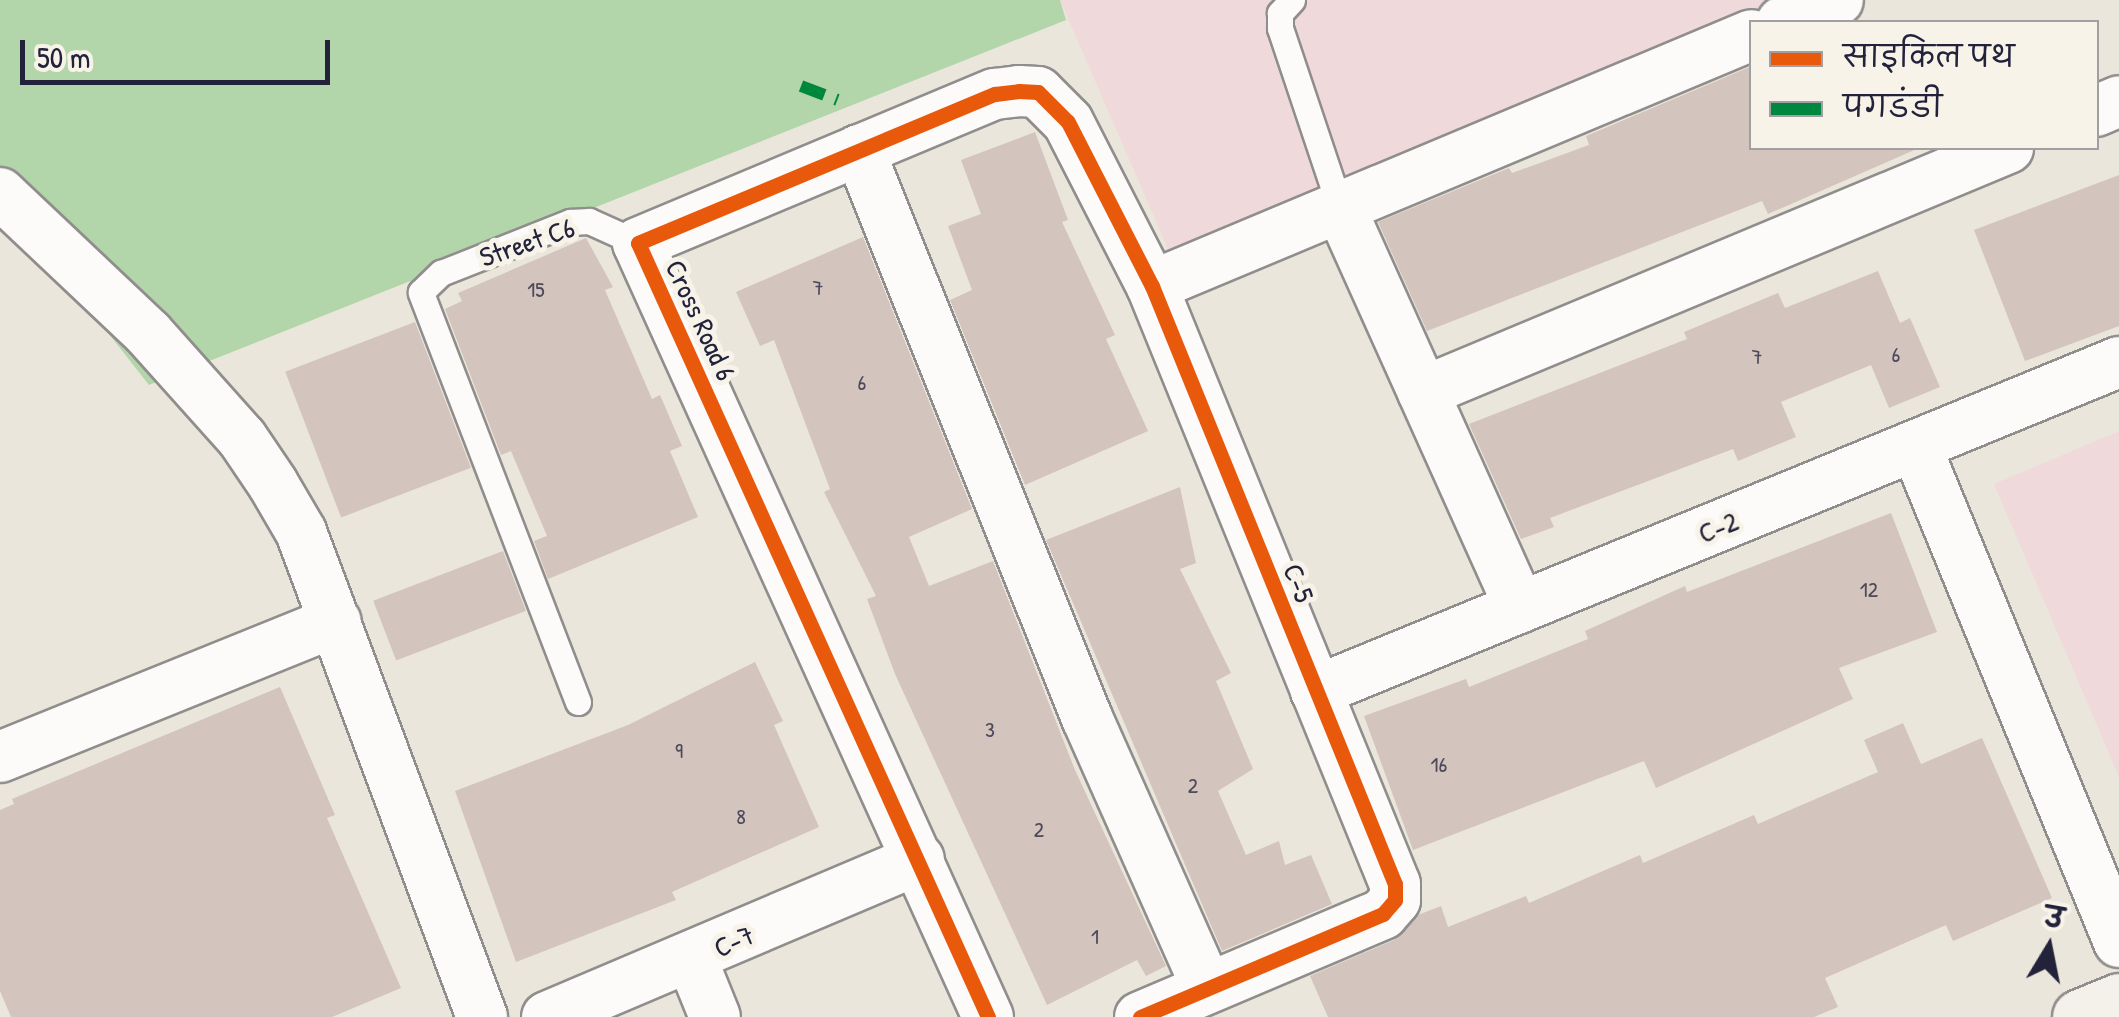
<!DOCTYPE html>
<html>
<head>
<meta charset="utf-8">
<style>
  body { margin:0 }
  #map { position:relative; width:2119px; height:1017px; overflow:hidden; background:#ebe6db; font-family:"Patrick Hand","Playpen Sans Deva",sans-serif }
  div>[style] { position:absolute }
  .built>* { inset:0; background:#f0d9da }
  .green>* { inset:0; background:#b2d5aa }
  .building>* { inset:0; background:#d3c4be; transform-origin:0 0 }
  .roads { filter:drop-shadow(2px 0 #908e8c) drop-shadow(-2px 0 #908e8c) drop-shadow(0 2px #908e8c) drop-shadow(0 -2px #908e8c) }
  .lane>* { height:25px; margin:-12.5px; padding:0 12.5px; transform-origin:12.5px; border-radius:12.5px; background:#fcfbfa }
  .street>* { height:50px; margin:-25px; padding:0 25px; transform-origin:25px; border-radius:25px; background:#fcfbfa }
  .secondary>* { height:55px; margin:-27.5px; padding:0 27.5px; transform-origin:27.5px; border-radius:27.5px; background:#f4f1eb }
  .quiet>* { height:12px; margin-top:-6px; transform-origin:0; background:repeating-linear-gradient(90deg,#00873e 0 25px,transparent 0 37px) }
  .cycleway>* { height:15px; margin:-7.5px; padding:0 7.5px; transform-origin:7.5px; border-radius:7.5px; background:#e8590c }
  span { translate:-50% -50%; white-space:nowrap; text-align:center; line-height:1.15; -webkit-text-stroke:10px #f7f3e8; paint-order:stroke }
  .number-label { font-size:22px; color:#4e4a5c }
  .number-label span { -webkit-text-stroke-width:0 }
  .street-label { font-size:28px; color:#22223b }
  .legend { position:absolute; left:1749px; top:20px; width:350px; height:130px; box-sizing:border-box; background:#f7f3e8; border:2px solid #a29fa3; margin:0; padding:12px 18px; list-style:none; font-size:30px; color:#22223b }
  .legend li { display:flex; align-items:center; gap:20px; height:50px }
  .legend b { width:50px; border:2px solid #a29fa3 }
  .north { position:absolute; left:1999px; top:897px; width:100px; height:100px; -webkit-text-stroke:8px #f7f3e8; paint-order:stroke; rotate:10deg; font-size:28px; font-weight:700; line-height:40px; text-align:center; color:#22223b }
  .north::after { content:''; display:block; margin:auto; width:35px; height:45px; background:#22223b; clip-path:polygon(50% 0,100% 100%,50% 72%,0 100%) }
  .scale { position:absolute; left:20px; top:40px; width:310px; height:45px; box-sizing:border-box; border:5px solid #22223b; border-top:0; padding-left:12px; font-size:30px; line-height:35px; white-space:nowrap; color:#22223b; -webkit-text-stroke:8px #f7f3e8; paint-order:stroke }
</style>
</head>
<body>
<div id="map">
  <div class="built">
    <div style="clip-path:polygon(1060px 0,1831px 0,1168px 249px)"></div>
    <div style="clip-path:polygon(2119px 431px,2119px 777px,1994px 484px)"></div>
  </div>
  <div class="green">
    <div style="clip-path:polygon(0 0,1060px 0,1066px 20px,149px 385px,0 195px)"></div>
  </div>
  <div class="building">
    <div style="clip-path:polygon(1752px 66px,1752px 148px,1919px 148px,1768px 214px,1762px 201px,1427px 331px,1378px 222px,1509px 168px,1512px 173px,1589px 145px,1586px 136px)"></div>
    <div style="clip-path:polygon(1035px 132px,1068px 220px,1062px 222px,1115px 335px,1106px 339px,1148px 431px,1025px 485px,950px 300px,972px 290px,948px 226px,981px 214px,961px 160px)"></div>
    <div style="clip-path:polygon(2119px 175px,2119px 326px,2025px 361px,1974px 230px)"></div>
    <div style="clip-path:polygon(863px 237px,972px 509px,909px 537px,929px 586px,993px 561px,1075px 770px,1166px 966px,1146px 976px,1137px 960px,1047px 1005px,895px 674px,867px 599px,876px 596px,824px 492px,830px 489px,774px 340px,760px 346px,736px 292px)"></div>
    <div style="clip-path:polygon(586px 238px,613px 287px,605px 290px,652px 399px,660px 395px,682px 446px,670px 451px,698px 517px,548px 579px,534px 541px,547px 536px,511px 451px,501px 455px,445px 309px,462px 301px,458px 293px)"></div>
    <div style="clip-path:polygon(1878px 271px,1900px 323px,1910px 318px,1940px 387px,1889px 408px,1871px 365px,1781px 402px,1796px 437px,1738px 461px,1733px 449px,1550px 518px,1554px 527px,1521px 539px,1469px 424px,1687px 339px,1684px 332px,1778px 293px,1785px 308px)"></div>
    <div style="left:415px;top:322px;width:156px;height:139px;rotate:69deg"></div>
    <div style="clip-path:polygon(1180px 487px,1196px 563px,1180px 569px,1231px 673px,1216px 681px,1253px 769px,1218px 791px,1246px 855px,1279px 841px,1285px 865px,1311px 855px,1332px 904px,1222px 951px,1046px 540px)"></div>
    <div style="clip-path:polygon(1891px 513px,1937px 632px,1839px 668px,1853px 699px,1656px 788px,1644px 761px,1413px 850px,1364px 716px,1466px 679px,1469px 687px,1588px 639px,1585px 631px,1685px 586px,1687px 592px)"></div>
    <div style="left:503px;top:551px;width:64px;height:139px;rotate:69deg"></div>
    <div style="clip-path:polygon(755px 662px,783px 721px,774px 725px,819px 827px,672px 892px,676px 900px,516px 962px,455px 791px,628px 725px)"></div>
    <div style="clip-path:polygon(280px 687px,335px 815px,327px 818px,401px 988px,332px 1017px,11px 1017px,0 991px,0 810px,14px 804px,12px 799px)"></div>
    <div style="clip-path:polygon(1903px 723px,1921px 764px,1982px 738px,2052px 898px,1953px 941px,1946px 925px,1825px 978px,1838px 1007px,1814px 1017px,1328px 1017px,1310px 976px,1394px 940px,1418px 915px,1441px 906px,1448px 927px,1526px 896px,1529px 903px,1640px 855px,1643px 863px,1754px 815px,1758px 824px,1878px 772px,1864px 740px)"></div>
  </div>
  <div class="roads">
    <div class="lane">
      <div style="left:1292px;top:0;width:18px;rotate:133deg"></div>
      <div style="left:1280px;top:13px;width:15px;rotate:90deg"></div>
      <div style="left:1280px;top:28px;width:189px;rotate:71.5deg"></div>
      <div style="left:578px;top:702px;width:439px;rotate:-111deg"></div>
      <div style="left:421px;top:292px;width:28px;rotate:-44deg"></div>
      <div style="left:441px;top:273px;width:139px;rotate:-21.6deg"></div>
      <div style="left:570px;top:222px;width:19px;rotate:-3deg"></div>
      <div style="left:589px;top:221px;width:54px;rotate:24.2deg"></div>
    </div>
    <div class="street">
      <div style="left:1782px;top:22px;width:60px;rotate:-21.4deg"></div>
      <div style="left:2096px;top:111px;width:25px;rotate:-23deg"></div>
      <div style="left:859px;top:150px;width:612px;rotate:68.13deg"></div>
      <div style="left:1087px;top:718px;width:295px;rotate:66deg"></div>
      <div style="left:0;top:193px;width:204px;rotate:43.4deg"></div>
      <div style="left:148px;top:333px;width:141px;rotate:48.2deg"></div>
      <div style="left:242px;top:438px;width:55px;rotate:56deg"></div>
      <div style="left:273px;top:484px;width:56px;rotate:59.7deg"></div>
      <div style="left:301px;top:532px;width:518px;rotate:69.53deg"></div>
      <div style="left:1340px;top:207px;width:439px;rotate:65.8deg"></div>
      <div style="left:1152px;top:286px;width:650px;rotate:-22.7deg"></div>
      <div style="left:1423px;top:392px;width:634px;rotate:-22.64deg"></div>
      <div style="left:1916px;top:447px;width:535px;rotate:67.7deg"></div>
      <div style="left:1316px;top:691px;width:868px;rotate:-22.28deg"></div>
      <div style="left:0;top:757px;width:362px;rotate:-22deg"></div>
      <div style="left:692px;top:960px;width:61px;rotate:68deg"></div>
      <div style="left:547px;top:1017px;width:404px;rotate:-23deg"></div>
      <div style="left:988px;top:1017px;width:849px;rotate:-114.33deg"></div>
      <div style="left:638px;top:243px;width:387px;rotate:-22.7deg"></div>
      <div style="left:995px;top:94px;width:24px;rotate:-7deg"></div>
      <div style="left:1019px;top:91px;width:19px;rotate:3deg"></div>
      <div style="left:1038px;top:92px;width:42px;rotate:45deg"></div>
      <div style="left:1068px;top:122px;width:184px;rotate:62.9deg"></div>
      <div style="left:1152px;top:286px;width:645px;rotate:67.89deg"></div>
      <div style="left:1395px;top:884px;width:16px;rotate:90deg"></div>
      <div style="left:1395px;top:900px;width:18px;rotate:131deg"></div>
      <div style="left:1383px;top:914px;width:264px;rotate:157deg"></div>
    </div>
    <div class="secondary">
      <div style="left:2080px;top:1017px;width:42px;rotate:-22.3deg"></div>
    </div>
  </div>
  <div class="quiet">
    <div style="left:801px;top:86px;width:39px;rotate:21deg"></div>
  </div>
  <div class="cycleway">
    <div style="left:988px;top:1017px;width:849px;rotate:-114.33deg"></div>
    <div style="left:638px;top:243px;width:387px;rotate:-22.7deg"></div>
    <div style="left:995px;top:94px;width:24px;rotate:-7deg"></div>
    <div style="left:1019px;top:91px;width:19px;rotate:3deg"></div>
    <div style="left:1038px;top:92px;width:42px;rotate:45deg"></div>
    <div style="left:1068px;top:122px;width:184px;rotate:62.9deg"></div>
    <div style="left:1152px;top:286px;width:645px;rotate:67.89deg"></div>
    <div style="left:1395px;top:884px;width:16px;rotate:90deg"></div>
    <div style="left:1395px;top:900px;width:18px;rotate:131deg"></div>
    <div style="left:1383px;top:914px;width:264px;rotate:157deg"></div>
  </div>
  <div class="number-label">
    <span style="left:818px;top:288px">7</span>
    <span style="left:536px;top:290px">15</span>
    <span style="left:1896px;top:355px">6</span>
    <span style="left:1757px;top:357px">7</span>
    <span style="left:862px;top:383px">6</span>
    <span style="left:1869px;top:590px">12</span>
    <span style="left:990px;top:730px">3</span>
    <span style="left:679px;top:751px">9</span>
    <span style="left:1439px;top:765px">16</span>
    <span style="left:1193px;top:786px">2</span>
    <span style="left:741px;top:817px">8</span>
    <span style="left:1039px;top:830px">2</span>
    <span style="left:1095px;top:937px">1</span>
  </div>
  <div class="street-label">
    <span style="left:527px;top:242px;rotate:-19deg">Street C6</span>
    <span style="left:701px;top:320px;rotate:65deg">Cross Road 6</span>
    <span style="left:1718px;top:527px;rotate:-22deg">C-2</span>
    <span style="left:1299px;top:583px;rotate:68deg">C-5</span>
    <span style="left:734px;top:941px;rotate:-24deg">C-7</span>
  </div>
  <ul class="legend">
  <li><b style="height:12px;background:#e8590c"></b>साइकिल पथ</li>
  <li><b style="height:12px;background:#00873e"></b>पगडंडी</li>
  </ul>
  <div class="north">उ</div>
  <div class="scale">50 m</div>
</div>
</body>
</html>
